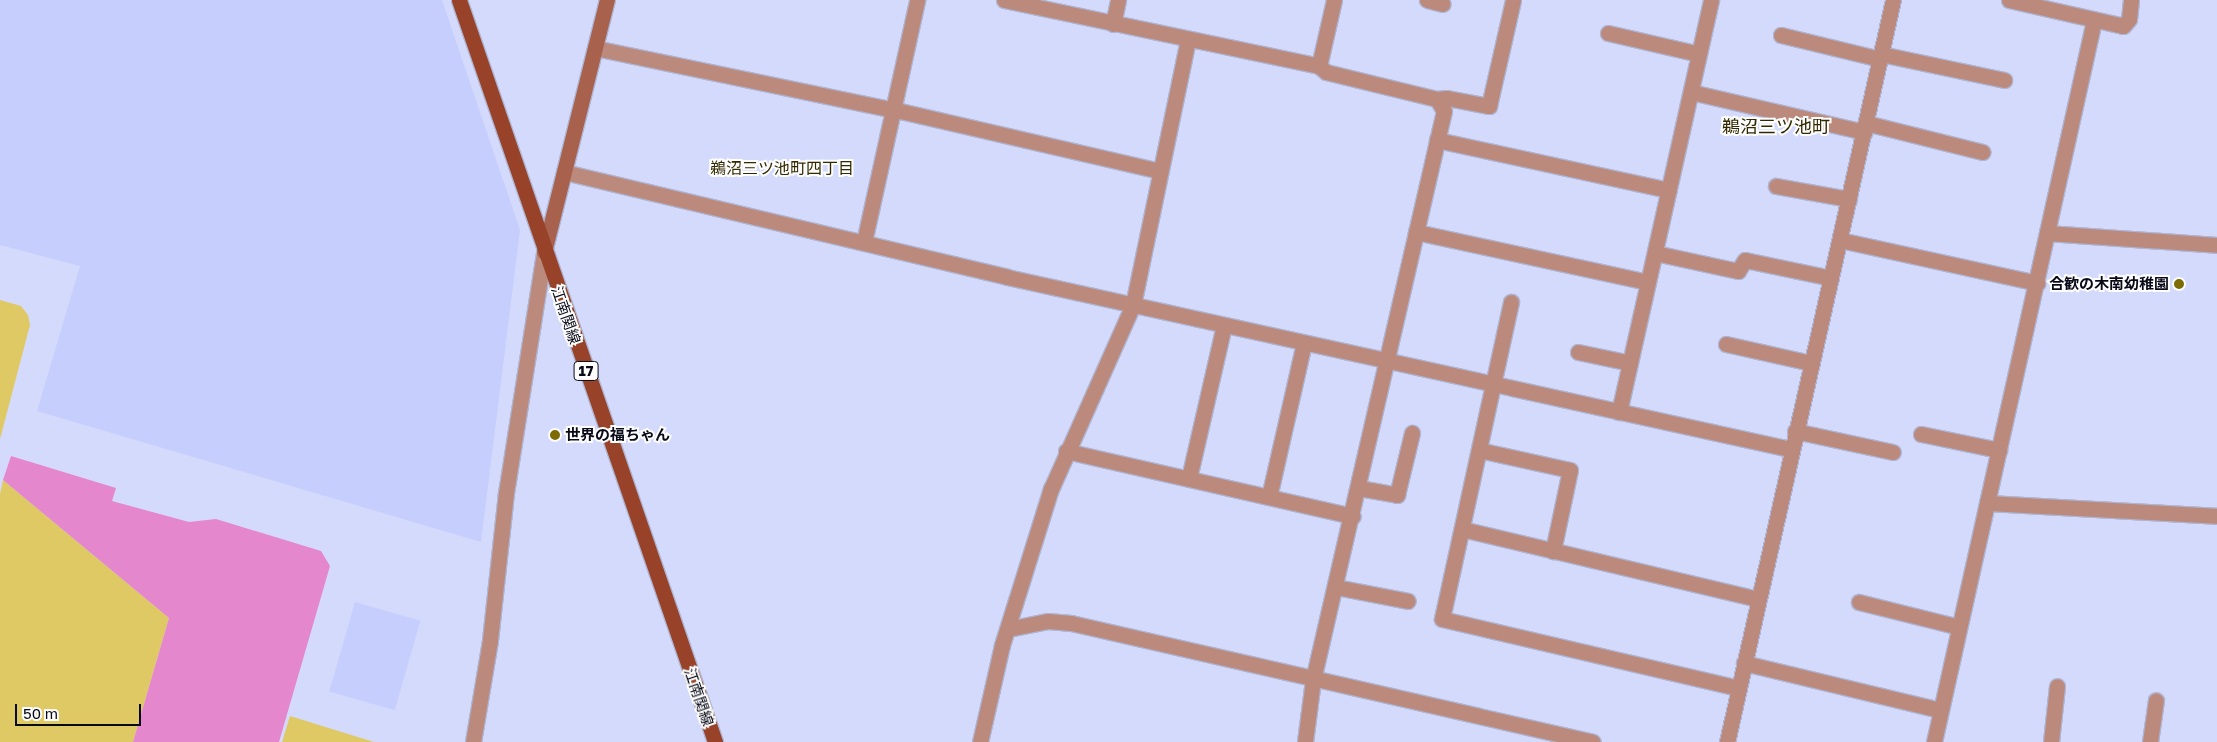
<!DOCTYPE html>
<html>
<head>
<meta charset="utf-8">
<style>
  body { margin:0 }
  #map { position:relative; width:2217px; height:742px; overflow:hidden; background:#d4dafb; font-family:"Golos Text","Noto Sans JP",sans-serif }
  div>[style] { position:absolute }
  .built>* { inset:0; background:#c6cefe; transform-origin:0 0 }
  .green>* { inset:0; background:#dfc965 }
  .water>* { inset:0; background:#e587cc }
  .roads { filter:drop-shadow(1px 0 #afb5d2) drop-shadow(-1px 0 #afb5d2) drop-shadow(0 1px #afb5d2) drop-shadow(0 -1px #afb5d2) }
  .street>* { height:15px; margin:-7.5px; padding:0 7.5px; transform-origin:7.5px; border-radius:7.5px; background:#bb8a7c }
  .secondary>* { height:15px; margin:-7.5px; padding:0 7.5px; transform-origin:7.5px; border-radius:7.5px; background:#a7614d }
  .primary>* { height:15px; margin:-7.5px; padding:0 7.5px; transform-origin:7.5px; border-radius:7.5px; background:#974229 }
  .dots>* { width:14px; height:14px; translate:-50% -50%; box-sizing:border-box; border:2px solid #fdfdfd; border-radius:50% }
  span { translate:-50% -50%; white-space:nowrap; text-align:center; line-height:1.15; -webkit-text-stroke:4px #fdfdfd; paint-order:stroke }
  .shield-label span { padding:1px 4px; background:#fdfdfd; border:1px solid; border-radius:4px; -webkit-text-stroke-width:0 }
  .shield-label { font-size:14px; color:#090a18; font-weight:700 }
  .poi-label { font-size:15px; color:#090a18; font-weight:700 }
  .right { translate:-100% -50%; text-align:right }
  .left { translate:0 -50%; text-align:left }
  .street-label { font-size:15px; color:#090a18 }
  .neighbourhood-label { font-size:16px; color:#322900 }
  .quarter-label { font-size:18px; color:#322900 }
  .scale { position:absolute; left:15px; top:704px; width:126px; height:22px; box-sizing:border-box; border:2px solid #090a18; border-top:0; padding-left:6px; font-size:15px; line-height:18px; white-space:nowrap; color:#090a18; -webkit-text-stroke:4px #fdfdfd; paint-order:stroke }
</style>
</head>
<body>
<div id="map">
  <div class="built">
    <div style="clip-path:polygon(0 0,442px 0,520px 230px,481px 542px,37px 411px,80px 266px,0 245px)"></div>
    <div style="left:355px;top:602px;width:68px;height:93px;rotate:16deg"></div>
  </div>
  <div class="green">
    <div style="clip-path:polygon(0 300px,21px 306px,28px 315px,30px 325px,0 439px)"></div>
    <div style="clip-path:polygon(3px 480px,169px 618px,133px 742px,0 742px,0 494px)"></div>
    <div style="clip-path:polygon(290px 716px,374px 742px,282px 742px)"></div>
  </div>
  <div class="water">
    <div style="clip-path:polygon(11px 456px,116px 488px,112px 501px,189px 522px,216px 519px,321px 551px,330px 566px,279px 742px,133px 742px,169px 618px,3px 480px)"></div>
  </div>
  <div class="roads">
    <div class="street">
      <div style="left:1004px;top:0;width:322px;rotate:11.8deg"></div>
      <div style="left:1319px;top:66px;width:9px;rotate:41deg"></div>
      <div style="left:1326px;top:72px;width:114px;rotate:13.7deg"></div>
      <div style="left:1437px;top:99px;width:14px;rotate:60deg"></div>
      <div style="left:1444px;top:111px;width:584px;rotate:102.97deg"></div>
      <div style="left:1313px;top:680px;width:63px;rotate:97.4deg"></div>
      <div style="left:1427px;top:0;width:16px;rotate:14deg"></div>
      <div style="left:2009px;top:0;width:117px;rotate:12.8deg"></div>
      <div style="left:2123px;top:26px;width:9px;rotate:-49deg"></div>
      <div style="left:2129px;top:19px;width:19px;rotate:-84deg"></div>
      <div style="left:1113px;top:24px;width:25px;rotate:-78deg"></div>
      <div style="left:1608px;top:33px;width:93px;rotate:13deg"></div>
      <div style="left:1781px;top:35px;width:102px;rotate:13.6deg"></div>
      <div style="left:595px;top:48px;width:311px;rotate:11.7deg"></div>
      <div style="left:900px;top:111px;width:267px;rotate:13deg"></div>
      <div style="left:1881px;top:54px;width:126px;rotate:11.9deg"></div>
      <div style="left:1319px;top:66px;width:68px;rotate:-77.2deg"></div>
      <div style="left:1691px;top:92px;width:178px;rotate:13deg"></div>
      <div style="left:1437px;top:99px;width:10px;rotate:-6deg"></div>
      <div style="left:1447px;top:98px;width:43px;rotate:10.8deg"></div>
      <div style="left:1489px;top:106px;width:109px;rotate:-77.2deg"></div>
      <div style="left:1866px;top:123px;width:120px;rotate:14deg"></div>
      <div style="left:1437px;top:140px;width:237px;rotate:12.2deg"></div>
      <div style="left:564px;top:172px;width:455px;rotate:13.3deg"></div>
      <div style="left:1007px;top:277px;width:802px;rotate:12.39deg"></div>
      <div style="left:1776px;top:186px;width:74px;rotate:10.1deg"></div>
      <div style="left:1416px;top:232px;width:237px;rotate:12.2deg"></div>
      <div style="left:2047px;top:233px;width:170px;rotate:4deg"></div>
      <div style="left:1840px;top:240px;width:202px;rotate:12.3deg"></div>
      <div style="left:864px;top:242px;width:248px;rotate:-77.6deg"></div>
      <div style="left:1655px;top:253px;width:85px;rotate:12.2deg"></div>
      <div style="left:1738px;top:271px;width:13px;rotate:-58deg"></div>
      <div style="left:1745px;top:260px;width:88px;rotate:11.8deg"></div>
      <div style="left:1511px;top:302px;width:324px;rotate:102.3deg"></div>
      <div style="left:1442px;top:619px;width:304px;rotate:13.1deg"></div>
      <div style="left:1726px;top:344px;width:87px;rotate:12.6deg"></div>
      <div style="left:1578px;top:352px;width:53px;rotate:11.9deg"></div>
      <div style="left:1619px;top:412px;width:422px;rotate:-77.4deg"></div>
      <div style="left:1795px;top:431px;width:100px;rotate:12.1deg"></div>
      <div style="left:1921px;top:434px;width:80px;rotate:11.6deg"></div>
      <div style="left:1479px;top:450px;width:93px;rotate:12.4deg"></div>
      <div style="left:1570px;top:470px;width:83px;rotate:101.9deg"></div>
      <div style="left:1066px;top:451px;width:294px;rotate:12.8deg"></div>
      <div style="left:1189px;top:478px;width:157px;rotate:-77.1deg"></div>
      <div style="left:1359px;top:488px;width:39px;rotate:10deg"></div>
      <div style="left:1397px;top:495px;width:64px;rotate:-76.4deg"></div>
      <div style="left:1269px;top:497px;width:158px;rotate:-77.2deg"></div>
      <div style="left:1987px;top:503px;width:230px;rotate:3.2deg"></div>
      <div style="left:1462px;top:529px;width:304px;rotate:13.3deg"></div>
      <div style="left:1336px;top:587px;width:73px;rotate:11deg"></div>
      <div style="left:1859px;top:602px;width:103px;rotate:14deg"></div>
      <div style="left:1008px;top:629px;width:41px;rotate:-11.3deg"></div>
      <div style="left:1048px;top:621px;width:23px;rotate:5deg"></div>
      <div style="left:1071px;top:623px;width:535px;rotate:12.84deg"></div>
      <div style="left:1744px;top:663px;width:202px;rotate:13.5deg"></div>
      <div style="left:473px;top:742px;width:103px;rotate:-80.5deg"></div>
      <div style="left:490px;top:640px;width:148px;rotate:-83.8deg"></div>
      <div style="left:506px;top:493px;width:244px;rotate:-81deg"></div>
      <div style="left:980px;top:742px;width:99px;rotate:-77.2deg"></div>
      <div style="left:1002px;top:645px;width:164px;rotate:-72.6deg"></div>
      <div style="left:1051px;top:489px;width:201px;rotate:-66deg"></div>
      <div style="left:1133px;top:305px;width:271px;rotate:-78.3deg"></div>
      <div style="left:1727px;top:742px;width:760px;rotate:-77.39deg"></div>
      <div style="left:1934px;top:742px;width:740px;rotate:-77.5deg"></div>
      <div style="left:2051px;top:742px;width:56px;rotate:-83.9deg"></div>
      <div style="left:2150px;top:742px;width:42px;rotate:-81.9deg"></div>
    </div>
    <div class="secondary">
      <div style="left:544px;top:252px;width:260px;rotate:-76deg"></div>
    </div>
    <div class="primary">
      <div style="left:459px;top:0;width:785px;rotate:70.96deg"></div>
    </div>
  </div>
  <div class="dots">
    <div style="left:2179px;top:284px;background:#7d6b03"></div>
    <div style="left:555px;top:435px;background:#7d6b03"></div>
  </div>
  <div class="shield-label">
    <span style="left:586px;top:371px">17</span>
  </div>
  <div class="poi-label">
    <span class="right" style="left:2169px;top:284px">合歓の木南幼稚園</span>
    <span class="left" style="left:565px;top:435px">世界の福ちゃん</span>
  </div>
  <div class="street-label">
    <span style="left:566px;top:315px;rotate:71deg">江南関線</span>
    <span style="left:699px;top:697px;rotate:71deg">江南関線</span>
  </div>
  <div class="neighbourhood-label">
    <span style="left:782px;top:168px">鵜沼三ツ池町四丁目</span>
  </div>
  <div class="quarter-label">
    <span style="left:1776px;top:126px">鵜沼三ツ池町</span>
  </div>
  <div class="scale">50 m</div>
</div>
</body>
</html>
